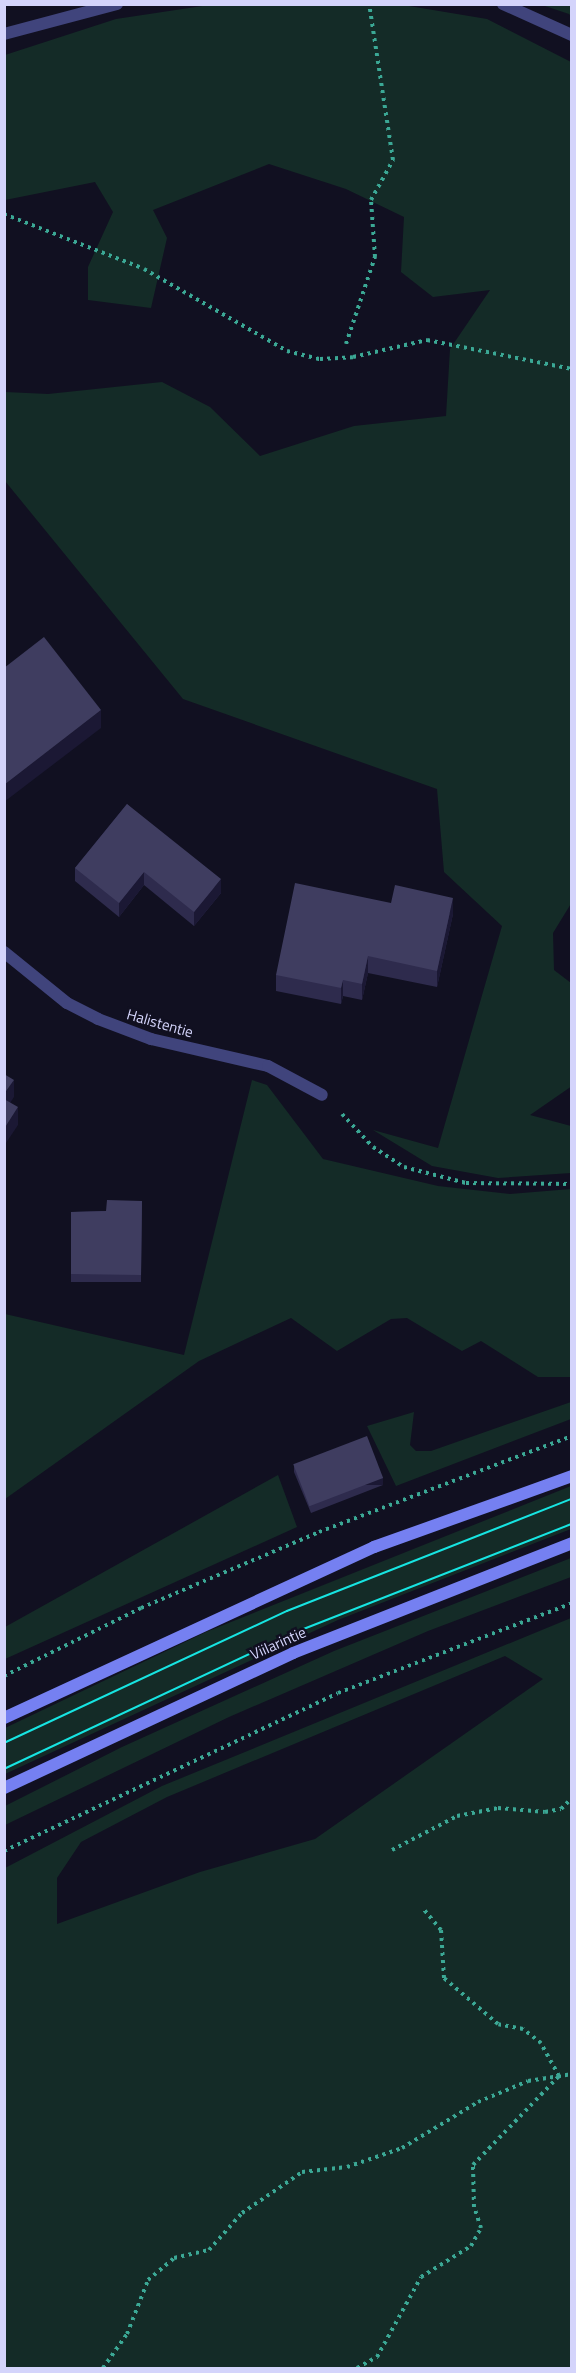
<!DOCTYPE html>
<html>
<head>
<meta charset="utf-8">
<style>
  body { margin:0 }
  #map { position:relative; width:576px; height:2373px; overflow:hidden; background:#111021; font-family:"Titillium Web",sans-serif }
  div>[style] { position:absolute }
  .green>* { inset:0; background:#142b27 }
  .path>* { height:4px; margin-top:-2px; transform-origin:0; background:repeating-linear-gradient(90deg,#3ba895 0 3px,transparent 0 7.5px) }
  .service>* { height:12px; margin:-6px; padding:0 6px; transform-origin:6px; border-radius:6px; background:#40447c }
  .minor>* { height:12px; margin:-6px; padding:0 6px; transform-origin:6px; border-radius:6px; background:#40447c }
  .secondary>* { height:12px; margin:-6px; padding:0 6px; transform-origin:6px; border-radius:6px; background:#7580f1 }
  .tram>* { height:1.5px; margin:-0.75px; padding:0 0.75px; transform-origin:0.75px; border-radius:0.75px; background:#17e4e1 }
  .wall>* { inset:0; background:#2e2b4d }
  .shaded-wall>* { inset:0; background:#1b1834; transform-origin:0 0 }
  .building>* { inset:0; background:#3f3d60; transform-origin:0 0 }
  span { translate:-50% -50%; white-space:nowrap; text-align:center; line-height:1.15; -webkit-text-stroke:5px #111021; paint-order:stroke }
  .street-label { font-size:15px; color:#d4d4fb }
  .frame { position:absolute; inset:0; border:6px solid #d4d4fb; pointer-events:none }
</style>
</head>
<body>
<div id="map">
  <div class="green">
    <div style="clip-path:polygon(397px 4px,487px 19px,571px 62px,572px 902px,553px 933px,554px 970px,571px 983px,572px 1086px,530px 1115px,571px 1126px,571px 1173px,498px 1178px,432px 1166px,373px 1130px,438px 1148px,502px 926px,444px 872px,437px 789px,183px 699px,5px 481px,5px 392px,48px 394px,162px 382px,210px 407px,260px 456px,354px 426px,446px 416px,450px 349px,490px 290px,433px 297px,401px 272px,404px 217px,346px 189px,269px 164px,153px 210px,167px 238px,151px 308px,88px 300px,88px 267px,113px 212px,95px 182px,5px 200px,5px 55px,116px 19px,209px 5px)"></div>
    <div style="clip-path:polygon(542px 5px,571px 5px,571px 16px,569px 14px)"></div>
    <div style="clip-path:polygon(252px 1080px,267px 1085px,323px 1159px,438px 1186px,510px 1194px,571px 1189px,571px 1377px,538px 1377px,481px 1341px,462px 1351px,407px 1318px,391px 1319px,337px 1351px,291px 1318px,199px 1361px,5px 1499px,5px 1314px,184px 1355px)"></div>
    <div style="clip-path:polygon(571px 1402px,571px 1419px,396px 1486px,367px 1426px,414px 1412px,410px 1445px,416px 1451px,431px 1451px)"></div>
    <div style="clip-path:polygon(278px 1475px,297px 1527px,5px 1659px,5px 1627px)"></div>
    <div style="clip-path:polygon(571px 1486px,571px 1529px,338px 1620px,5px 1774px,5px 1728px,206px 1632px)"></div>
    <div style="clip-path:polygon(571px 1558px,571px 1577px,428px 1631px,229px 1717px,5px 1825px,5px 1806px,122px 1747px,334px 1651px)"></div>
    <div style="clip-path:polygon(evenodd,571px 1618px,571px 2368px,5px 2368px,5px 1868px,162px 1786px,571px 1618px,505px 1656px,543px 1679px,315px 1839px,200px 1872px,57px 1924px,57px 1878px,81px 1842px,167px 1797px,505px 1656px)"></div>
  </div>
  <div class="path">
    <div style="left:4px;top:214px;width:150px;rotate:21.4deg"></div>
    <div style="left:144px;top:269px;width:165px;rotate:29.8deg"></div>
    <div style="left:287px;top:351px;width:34px;rotate:14deg"></div>
    <div style="left:320px;top:359px;width:33px;rotate:-3deg"></div>
    <div style="left:353px;top:357px;width:76px;rotate:-12.9deg"></div>
    <div style="left:427px;top:340px;width:148px;rotate:11.3deg"></div>
    <div style="left:346px;top:344px;width:92px;rotate:-71.6deg"></div>
    <div style="left:375px;top:257px;width:57px;rotate:-94deg"></div>
    <div style="left:371px;top:200px;width:46px;rotate:-61.2deg"></div>
    <div style="left:393px;top:160px;width:158px;rotate:-98.7deg"></div>
    <div style="left:342px;top:1114px;width:45px;rotate:46.8deg"></div>
    <div style="left:373px;top:1147px;width:37px;rotate:33deg"></div>
    <div style="left:404px;top:1167px;width:64px;rotate:14.5deg"></div>
    <div style="left:466px;top:1183px;width:106px;rotate:0.5deg"></div>
    <div style="left:4px;top:1676px;width:153px;rotate:-26.4deg"></div>
    <div style="left:141px;top:1608px;width:194px;rotate:-23.1deg"></div>
    <div style="left:319px;top:1532px;width:271px;rotate:-20.8deg"></div>
    <div style="left:392px;top:1850px;width:73px;rotate:-27.6deg"></div>
    <div style="left:457px;top:1816px;width:42px;rotate:-11deg"></div>
    <div style="left:498px;top:1808px;width:47px;rotate:4.9deg"></div>
    <div style="left:545px;top:1812px;width:16px;rotate:-11deg"></div>
    <div style="left:561px;top:1809px;width:16px;rotate:-45deg"></div>
    <div style="left:4px;top:1851px;width:369px;rotate:-25.3deg"></div>
    <div style="left:338px;top:1693px;width:251px;rotate:-21deg"></div>
    <div style="left:103px;top:2368px;width:42px;rotate:-54.8deg"></div>
    <div style="left:127px;top:2334px;width:58px;rotate:-68.7deg"></div>
    <div style="left:148px;top:2280px;width:34px;rotate:-40deg"></div>
    <div style="left:174px;top:2258px;width:36px;rotate:-13deg"></div>
    <div style="left:209px;top:2250px;width:50px;rotate:-48.3deg"></div>
    <div style="left:242px;top:2213px;width:73px;rotate:-34.3deg"></div>
    <div style="left:302px;top:2172px;width:45px;rotate:-6.3deg"></div>
    <div style="left:347px;top:2167px;width:58px;rotate:-19.1deg"></div>
    <div style="left:402px;top:2148px;width:89px;rotate:-31.2deg"></div>
    <div style="left:478px;top:2102px;width:54px;rotate:-22.8deg"></div>
    <div style="left:528px;top:2081px;width:45px;rotate:-9deg"></div>
    <div style="left:357px;top:2368px;width:23px;rotate:-29deg"></div>
    <div style="left:377px;top:2357px;width:91px;rotate:-61.2deg"></div>
    <div style="left:421px;top:2277px;width:59px;rotate:-31.8deg"></div>
    <div style="left:471px;top:2246px;width:21px;rotate:-61deg"></div>
    <div style="left:481px;top:2228px;width:22px;rotate:-108deg"></div>
    <div style="left:474px;top:2207px;width:42px;rotate:-91.4deg"></div>
    <div style="left:473px;top:2165px;width:124px;rotate:-46deg"></div>
    <div style="left:559px;top:2076px;width:38px;rotate:-119deg"></div>
    <div style="left:541px;top:2043px;width:23px;rotate:-142deg"></div>
    <div style="left:523px;top:2029px;width:25px;rotate:-169deg"></div>
    <div style="left:498px;top:2024px;width:71px;rotate:-139.6deg"></div>
    <div style="left:444px;top:1978px;width:48px;rotate:-93.6deg"></div>
    <div style="left:441px;top:1930px;width:26px;rotate:-130deg"></div>
  </div>
  <div class="service">
    <div style="left:503px;top:4px;width:76px;rotate:24.2deg"></div>
    <div style="left:4px;top:34px;width:117px;rotate:-14.9deg"></div>
  </div>
  <div class="minor">
    <div style="left:4px;top:952px;width:81px;rotate:39deg"></div>
    <div style="left:67px;top:1003px;width:35px;rotate:27deg"></div>
    <div style="left:98px;top:1019px;width:57px;rotate:20.7deg"></div>
    <div style="left:151px;top:1039px;width:120px;rotate:13deg"></div>
    <div style="left:268px;top:1066px;width:61px;rotate:28.2deg"></div>
  </div>
  <div class="secondary">
    <div style="left:4px;top:1718px;width:408px;rotate:-24.8deg"></div>
    <div style="left:374px;top:1547px;width:210px;rotate:-19.7deg"></div>
    <div style="left:4px;top:1788px;width:319px;rotate:-25deg"></div>
    <div style="left:293px;top:1653px;width:300px;rotate:-21.5deg"></div>
  </div>
  <div class="tram">
    <div style="left:4px;top:1743px;width:312px;rotate:-25deg"></div>
    <div style="left:287px;top:1611px;width:306px;rotate:-21.5deg"></div>
    <div style="left:4px;top:1769px;width:323px;rotate:-25.1deg"></div>
    <div style="left:296px;top:1632px;width:296px;rotate:-21.4deg"></div>
  </div>
  <div class="wall">
    <div style="clip-path:polygon(127px 804px,221px 893px,194px 926px,144px 885px,119px 917px,75px 881px,75px 868px)"></div>
    <div style="clip-path:polygon(391px 903px,453px 914px,437px 987px,368px 973px,362px 1000px,343px 996px,341px 1004px,276px 991px,276px 975px)"></div>
    <div style="clip-path:polygon(142px 1201px,141px 1282px,71px 1282px,71px 1212px,106px 1211px)"></div>
    <div style="clip-path:polygon(294px 1465px,383px 1485px,311px 1513px,294px 1472px)"></div>
  </div>
  <div class="shaded-wall">
    <div style="clip-path:polygon(101px 710px,101px 728px,4px 802px,4px 785px)"></div>
    <div style="clip-path:polygon(144px 872px,144px 885px,119px 917px,119px 903px)"></div>
    <div style="clip-path:polygon(221px 879px,221px 893px,194px 926px,194px 912px)"></div>
    <div style="clip-path:polygon(453px 898px,453px 914px,437px 987px,437px 971px)"></div>
    <div style="clip-path:polygon(368px 956px,368px 973px,362px 1000px,362px 984px)"></div>
    <div style="clip-path:polygon(343px 980px,343px 996px,341px 1004px,341px 988px)"></div>
    <div style="clip-path:polygon(14px 1080px,14px 1097px,4px 1112px,4px 1094px)"></div>
    <div style="clip-path:polygon(18px 1107px,18px 1125px,4px 1146px,4px 1129px)"></div>
    <div style="left:383px;top:1478px;width:7px;height:77px;rotate:90deg"></div>
  </div>
  <div class="building">
    <div style="clip-path:polygon(44px 637px,101px 710px,4px 785px,4px 668px)"></div>
    <div style="clip-path:polygon(127px 804px,221px 879px,194px 912px,144px 872px,119px 903px,75px 868px)"></div>
    <div style="clip-path:polygon(295px 883px,391px 903px,395px 885px,453px 898px,437px 971px,368px 956px,362px 984px,343px 980px,341px 988px,276px 975px)"></div>
    <div style="clip-path:polygon(4px 1074px,14px 1080px,4px 1094px)"></div>
    <div style="clip-path:polygon(4px 1099px,18px 1107px,4px 1129px)"></div>
    <div style="clip-path:polygon(107px 1200px,142px 1201px,141px 1275px,71px 1274px,71px 1212px,106px 1211px)"></div>
    <div style="left:367px;top:1436px;width:45px;height:79px;rotate:69deg"></div>
  </div>
  <div class="street-label">
    <span style="left:160px;top:1023px;rotate:16deg">Halistentie</span>
    <span style="left:278px;top:1643px;rotate:-24deg">Viilarintie</span>
  </div>
  <div class="frame"></div>
</div>
</body>
</html>
